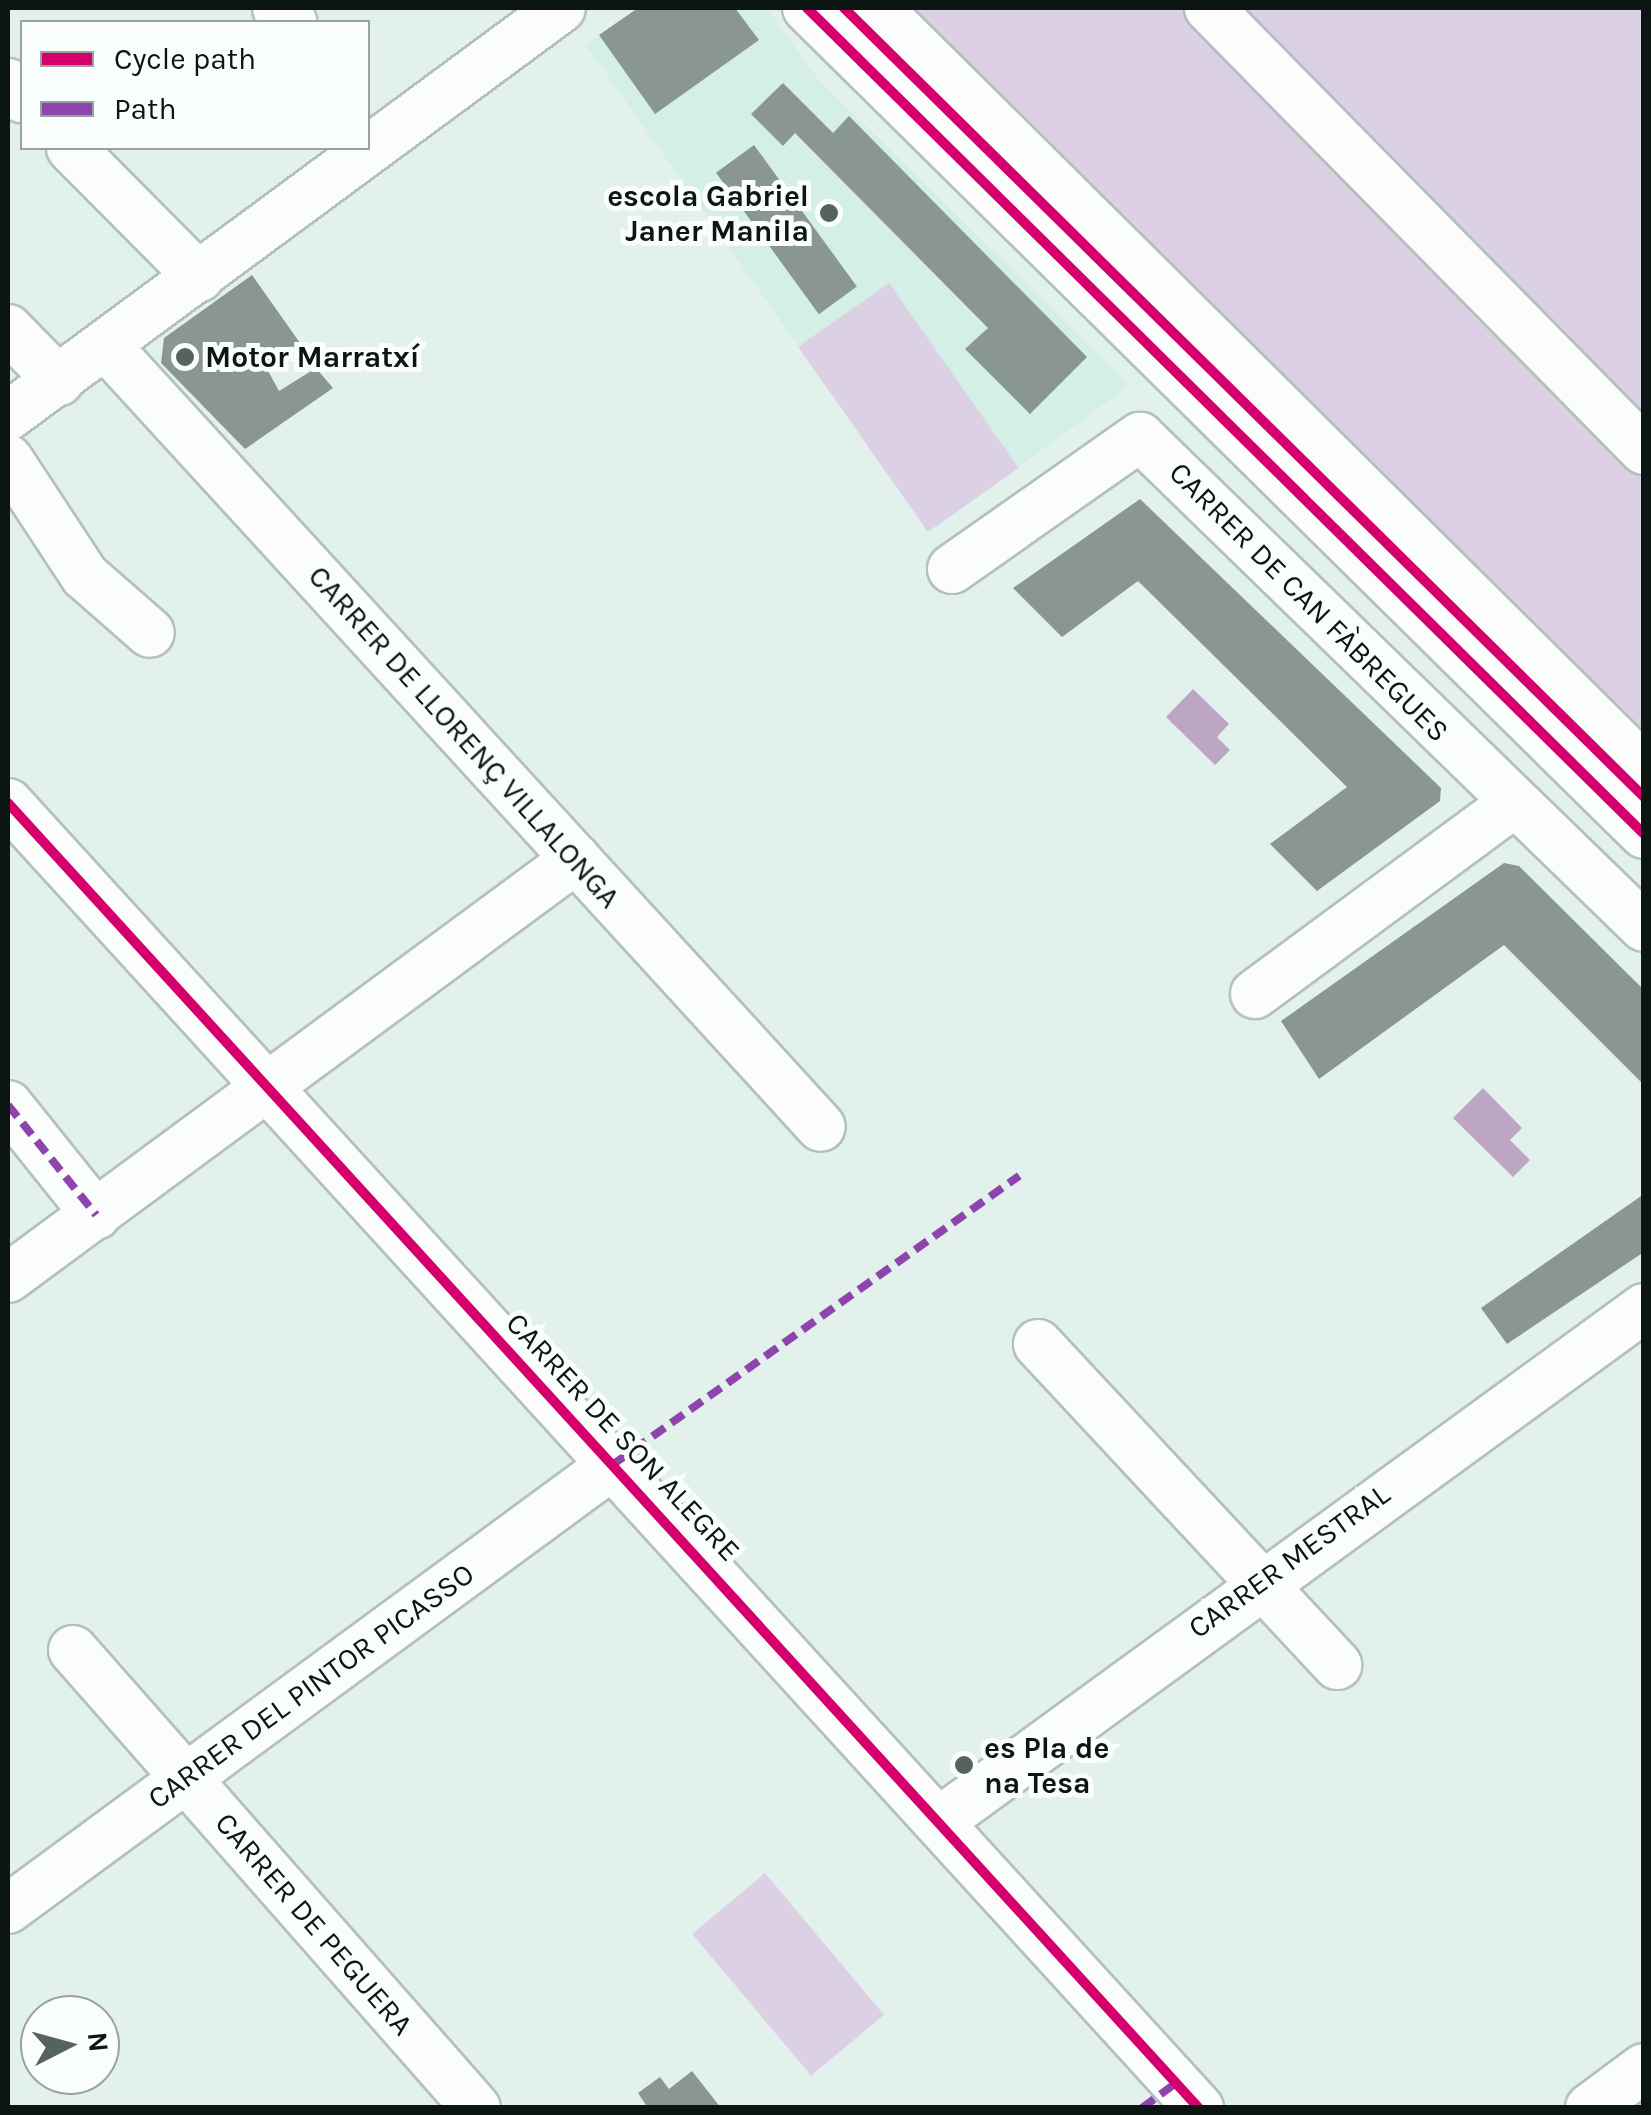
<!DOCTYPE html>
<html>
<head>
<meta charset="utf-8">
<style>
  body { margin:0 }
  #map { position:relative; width:1651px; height:2115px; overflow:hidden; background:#e2f1ec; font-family:Karla,sans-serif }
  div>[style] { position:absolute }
  .built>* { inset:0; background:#d4efe5 }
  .green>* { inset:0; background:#dcd1e4; transform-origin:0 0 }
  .water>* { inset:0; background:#bda6c4 }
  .building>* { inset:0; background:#8a9692; transform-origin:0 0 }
  .roads { filter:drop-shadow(2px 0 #b4c0bc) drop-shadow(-2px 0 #b4c0bc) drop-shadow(0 2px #b4c0bc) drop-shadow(0 -2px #b4c0bc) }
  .minor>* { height:48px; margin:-24px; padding:0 24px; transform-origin:24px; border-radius:24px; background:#fbfdfc }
  .quiet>* { height:8px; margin-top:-4px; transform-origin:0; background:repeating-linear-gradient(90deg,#8e44ad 0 15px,transparent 0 23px) }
  .cycleway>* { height:10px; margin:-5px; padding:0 5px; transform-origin:5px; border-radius:5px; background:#d6006c }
  .dots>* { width:28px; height:28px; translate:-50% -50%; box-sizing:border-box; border:5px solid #f9fefc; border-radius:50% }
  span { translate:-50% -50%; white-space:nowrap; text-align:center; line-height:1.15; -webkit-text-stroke:10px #f9fefc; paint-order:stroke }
  .poi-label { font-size:30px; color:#0b1512; font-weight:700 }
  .right { translate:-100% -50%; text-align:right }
  .left { translate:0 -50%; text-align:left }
  .street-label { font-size:30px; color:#0b1512 }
  .frame { position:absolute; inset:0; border:10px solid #0b1512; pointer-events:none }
  .legend { position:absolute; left:20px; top:20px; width:350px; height:130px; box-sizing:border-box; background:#f9fefc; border:2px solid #9aa19e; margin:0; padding:12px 18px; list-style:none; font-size:30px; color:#0b1512 }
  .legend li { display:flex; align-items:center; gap:20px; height:50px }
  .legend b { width:50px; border:2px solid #9aa19e }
  .north { position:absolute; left:20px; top:1995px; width:100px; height:100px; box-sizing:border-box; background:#f9fefc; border:2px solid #9aa19e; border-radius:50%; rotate:84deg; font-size:28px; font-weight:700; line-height:40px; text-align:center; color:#0b1512 }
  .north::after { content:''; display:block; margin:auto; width:35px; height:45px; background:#56625e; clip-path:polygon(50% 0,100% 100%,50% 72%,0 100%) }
</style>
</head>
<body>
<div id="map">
  <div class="built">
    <div style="clip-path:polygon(638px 8px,767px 8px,817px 78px,1130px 385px,930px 532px,586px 45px)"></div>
  </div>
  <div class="green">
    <div style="clip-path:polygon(877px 8px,1643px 8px,1643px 766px)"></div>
    <div style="left:889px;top:283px;width:226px;height:111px;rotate:55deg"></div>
    <div style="left:765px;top:1873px;width:185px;height:95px;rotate:50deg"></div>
  </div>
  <div class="water">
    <div style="clip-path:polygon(1193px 689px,1229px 724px,1217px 737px,1230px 750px,1215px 765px,1166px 717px)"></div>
    <div style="clip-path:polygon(1483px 1088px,1522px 1128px,1510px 1140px,1530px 1160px,1513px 1177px,1453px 1118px)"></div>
  </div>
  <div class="building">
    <div style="clip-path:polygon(638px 8px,735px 8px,759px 40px,655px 114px,599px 35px)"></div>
    <div style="clip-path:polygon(783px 83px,833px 133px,849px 116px,1087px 357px,1030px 414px,965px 349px,988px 328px,795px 133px,783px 146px,751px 114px)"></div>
    <div style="left:754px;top:145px;width:175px;height:47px;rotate:54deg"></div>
    <div style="clip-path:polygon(252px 275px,300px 343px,267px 369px,279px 391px,316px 368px,333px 388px,245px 449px,161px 363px,164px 338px)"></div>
    <div style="clip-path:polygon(1140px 499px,1441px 788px,1440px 801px,1317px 891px,1270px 844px,1347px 787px,1138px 581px,1062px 637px,1013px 588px)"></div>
    <div style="clip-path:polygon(1504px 863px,1519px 866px,1644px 990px,1644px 1085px,1504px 945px,1319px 1079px,1281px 1021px)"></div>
    <div style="clip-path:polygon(1644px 1194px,1644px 1252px,1507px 1344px,1481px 1308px)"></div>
    <div style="clip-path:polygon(692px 2071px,721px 2108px,648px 2108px,638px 2093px,660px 2077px,669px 2089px)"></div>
  </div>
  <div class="roads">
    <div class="minor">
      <div style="left:277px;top:8px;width:21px;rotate:43deg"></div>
      <div style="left:807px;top:8px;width:1176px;rotate:44.62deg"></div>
      <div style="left:877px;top:8px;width:1080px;rotate:44.74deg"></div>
      <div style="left:1209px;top:8px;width:620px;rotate:45.46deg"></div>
      <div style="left:8px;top:83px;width:21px;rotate:47deg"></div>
      <div style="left:71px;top:148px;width:182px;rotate:45.2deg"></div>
      <div style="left:8px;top:329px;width:73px;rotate:45.6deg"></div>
      <div style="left:107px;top:347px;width:1057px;rotate:47.53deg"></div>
      <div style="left:8px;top:416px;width:687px;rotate:-36.42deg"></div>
      <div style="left:8px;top:459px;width:140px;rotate:56.7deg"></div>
      <div style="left:85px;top:576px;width:86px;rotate:41.2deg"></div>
      <div style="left:952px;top:569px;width:230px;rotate:-35.1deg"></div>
      <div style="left:1140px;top:437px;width:703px;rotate:44.19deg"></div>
      <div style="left:8px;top:803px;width:1767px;rotate:47.62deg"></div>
      <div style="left:1255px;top:994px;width:320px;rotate:-36.4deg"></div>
      <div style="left:8px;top:1105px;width:141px;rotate:51.3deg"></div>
      <div style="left:8px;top:1278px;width:706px;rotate:-36.42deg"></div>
      <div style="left:1038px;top:1344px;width:439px;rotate:47deg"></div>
      <div style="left:73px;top:1650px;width:610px;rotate:48.66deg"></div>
      <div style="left:940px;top:1821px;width:871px;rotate:-36.08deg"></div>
      <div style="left:8px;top:1909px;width:753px;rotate:-36.31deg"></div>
      <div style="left:1590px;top:2108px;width:67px;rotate:-36.5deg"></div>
    </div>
  </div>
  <div class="quiet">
    <div style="left:8px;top:1105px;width:141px;rotate:51.3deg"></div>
    <div style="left:615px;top:1463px;width:496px;rotate:-35.4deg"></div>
    <div style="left:1142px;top:2108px;width:42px;rotate:-36.3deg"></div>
  </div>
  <div class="cycleway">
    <div style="left:807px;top:8px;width:1176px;rotate:44.62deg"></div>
    <div style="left:844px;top:8px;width:1124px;rotate:44.6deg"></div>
    <div style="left:8px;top:803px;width:1767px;rotate:47.62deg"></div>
  </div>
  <div class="dots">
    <div style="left:829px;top:213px;background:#56625e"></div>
    <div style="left:185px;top:357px;background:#56625e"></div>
    <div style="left:964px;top:1765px;background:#56625e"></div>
  </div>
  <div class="poi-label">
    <span class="right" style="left:809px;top:213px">escola Gabriel<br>Janer Manila</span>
    <span class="left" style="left:205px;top:357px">Motor Marratxí</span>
    <span class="left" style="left:984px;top:1765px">es Pla de<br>na Tesa</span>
  </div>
  <div class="street-label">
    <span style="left:1309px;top:602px;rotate:45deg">CARRER DE CAN FÀBREGUES</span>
    <span style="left:464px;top:737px;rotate:48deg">CARRER DE LLORENÇ VILLALONGA</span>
    <span style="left:623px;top:1437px;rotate:47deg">CARRER DE SON ALEGRE</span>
    <span style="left:1289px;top:1561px;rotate:-36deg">CARRER MESTRAL</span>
    <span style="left:311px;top:1686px;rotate:-36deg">CARRER DEL PINTOR PICASSO</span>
    <span style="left:314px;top:1924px;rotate:49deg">CARRER DE PEGUERA</span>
  </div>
  <div class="frame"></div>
  <ul class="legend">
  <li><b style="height:12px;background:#d6006c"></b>Cycle path</li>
  <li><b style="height:12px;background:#8e44ad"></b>Path</li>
  </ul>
  <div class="north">N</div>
</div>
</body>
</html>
